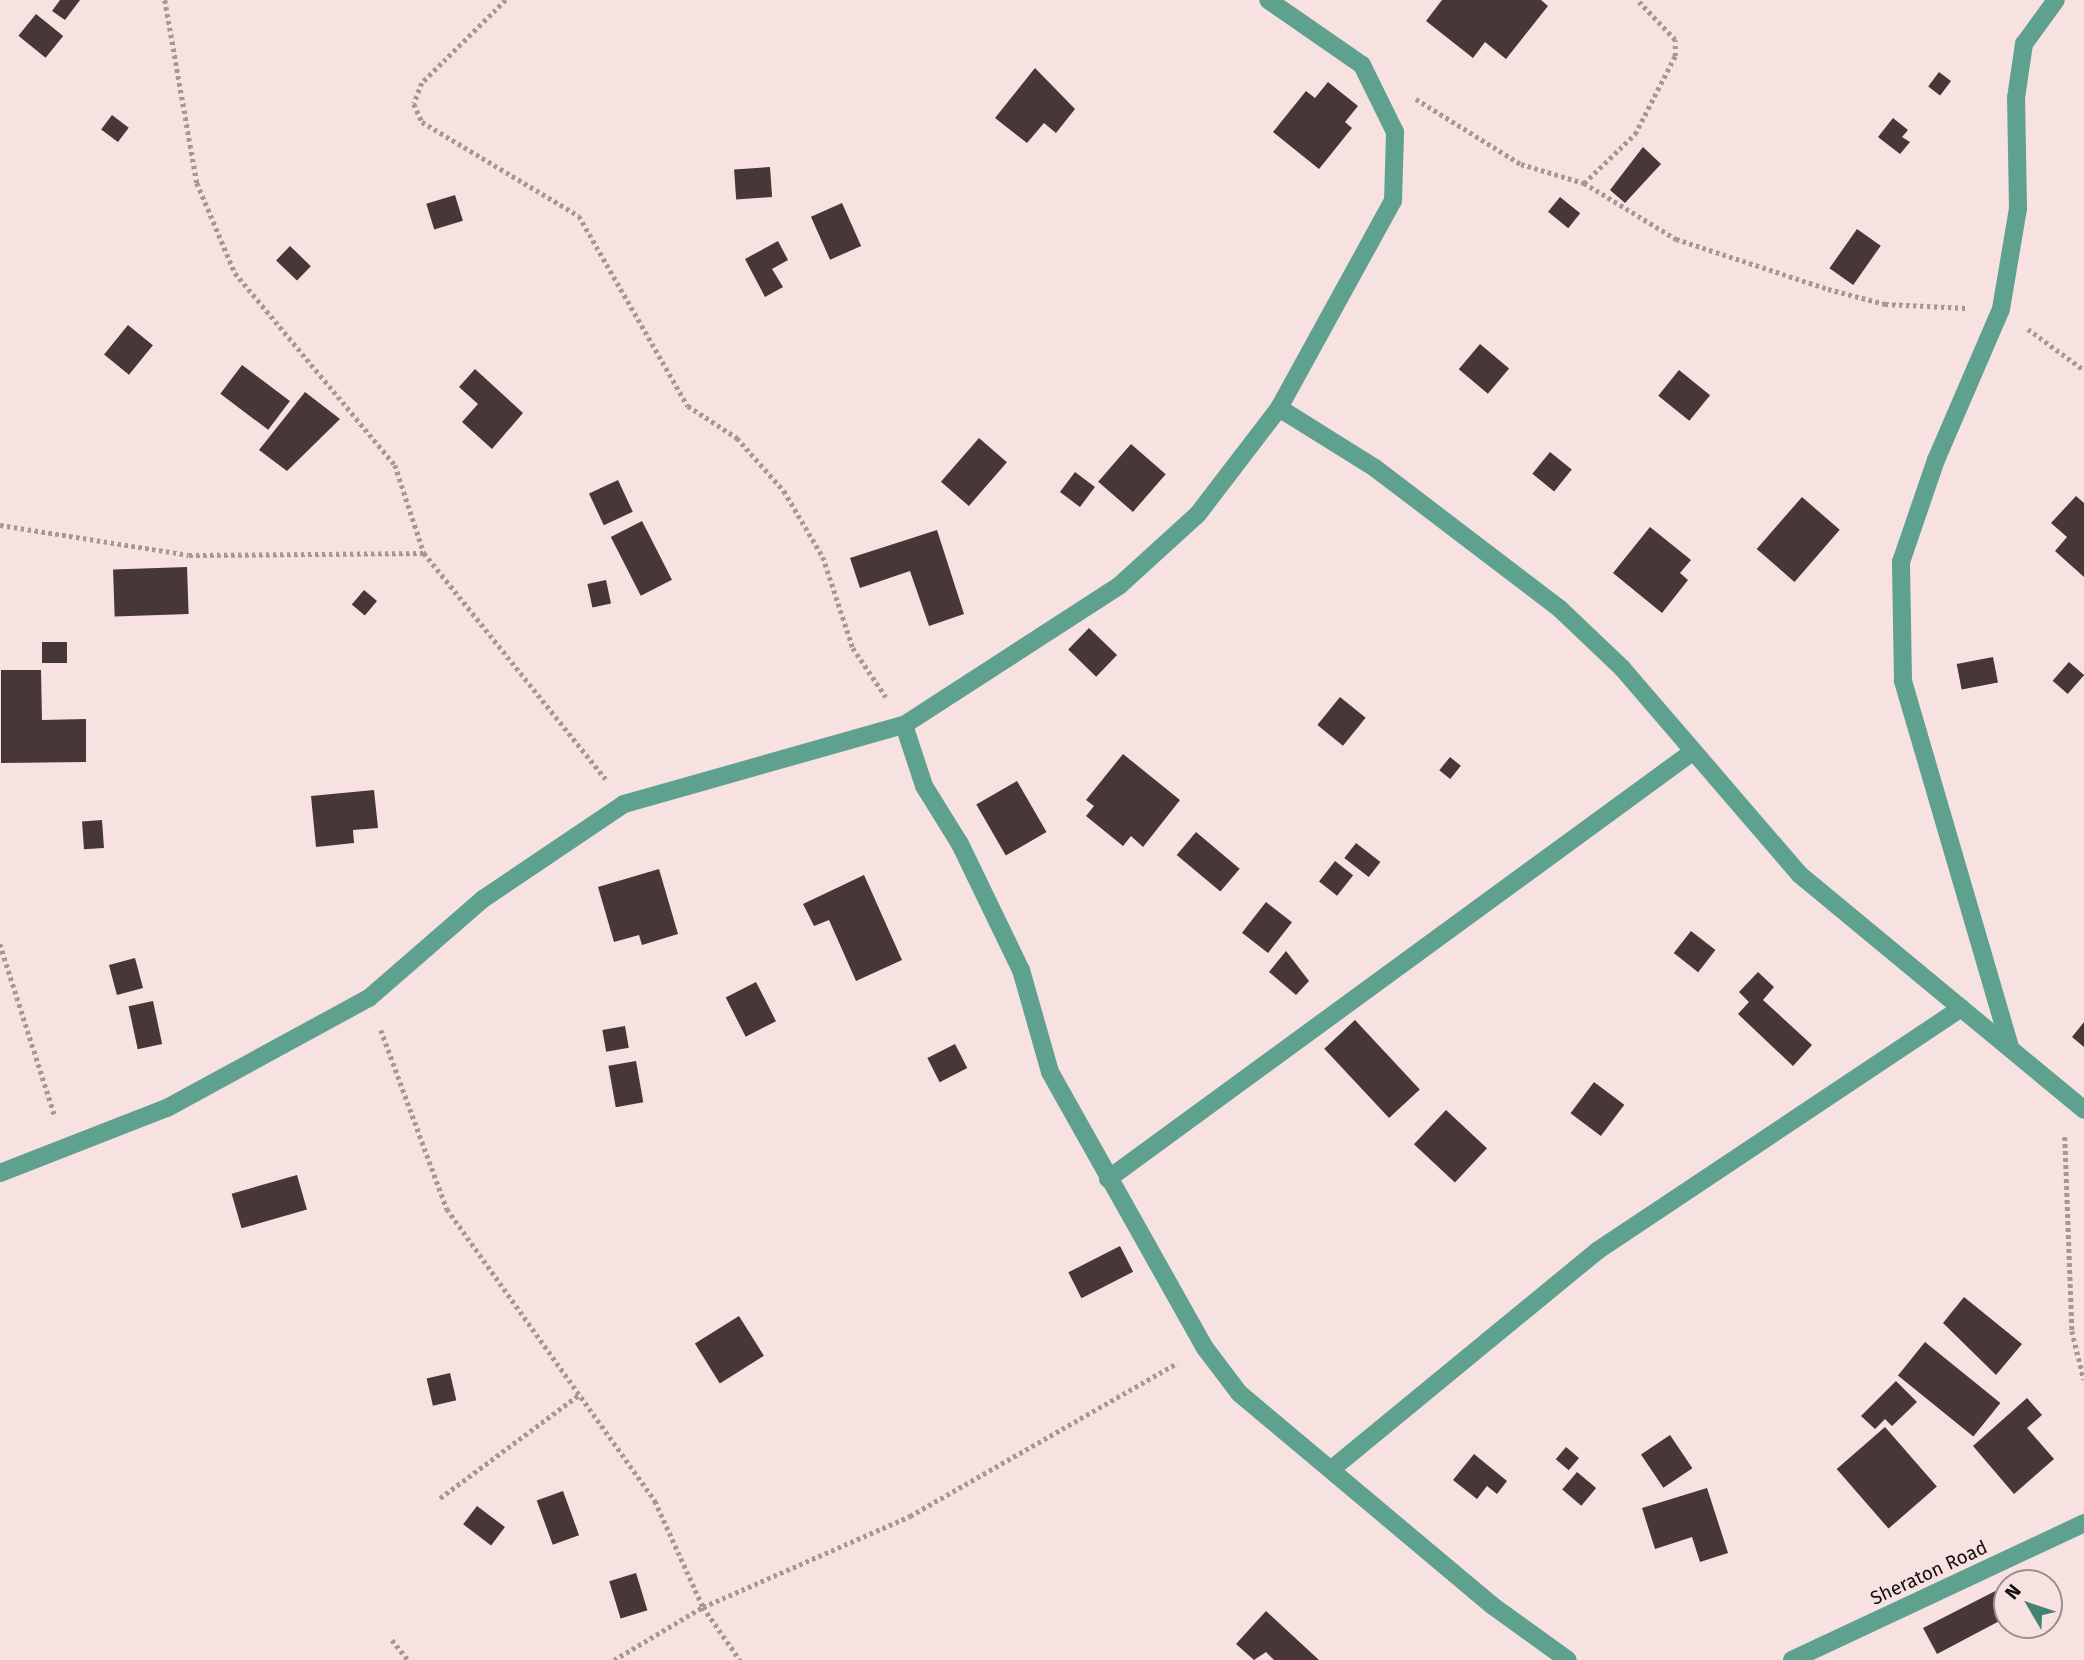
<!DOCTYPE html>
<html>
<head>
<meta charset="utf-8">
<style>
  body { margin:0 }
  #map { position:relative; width:2084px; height:1660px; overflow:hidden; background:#f7e2e1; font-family:"Fira Sans",sans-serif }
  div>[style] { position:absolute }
  .building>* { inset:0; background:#473737; transform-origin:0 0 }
  .path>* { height:4.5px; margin-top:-2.25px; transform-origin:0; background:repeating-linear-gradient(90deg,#a69695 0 3.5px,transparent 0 7px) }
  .minor>* { height:18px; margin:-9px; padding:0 9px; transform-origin:9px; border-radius:9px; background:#5ea18e }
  span { translate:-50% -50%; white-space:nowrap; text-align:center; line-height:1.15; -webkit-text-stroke:7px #f7e2e1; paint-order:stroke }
  .street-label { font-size:19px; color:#150e0e }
  .north { position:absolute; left:1993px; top:1569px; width:70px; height:70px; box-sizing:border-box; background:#f7e2e1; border:2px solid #9d8d8d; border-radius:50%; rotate:309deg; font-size:19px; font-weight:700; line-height:28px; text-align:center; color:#150e0e }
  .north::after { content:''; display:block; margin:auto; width:24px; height:32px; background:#438371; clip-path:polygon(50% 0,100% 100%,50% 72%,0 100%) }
</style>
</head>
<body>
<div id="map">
  <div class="building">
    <div style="clip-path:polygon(60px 0,80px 0,65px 20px,52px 11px)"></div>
    <div style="clip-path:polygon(1442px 0,1541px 0,1548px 6px,1506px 59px,1485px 42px,1473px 58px,1426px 21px)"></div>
    <div style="left:36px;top:14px;width:35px;height:28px;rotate:39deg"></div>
    <div style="clip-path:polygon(1035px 68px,1075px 109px,1056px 133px,1044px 123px,1027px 143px,995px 118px)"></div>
    <div style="left:1939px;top:72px;width:15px;height:18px;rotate:37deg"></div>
    <div style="clip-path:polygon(1328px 82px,1358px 106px,1345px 122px,1352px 128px,1319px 169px,1273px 132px,1306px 91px,1315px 98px)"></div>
    <div style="left:112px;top:115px;width:21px;height:18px;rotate:37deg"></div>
    <div style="clip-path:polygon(1893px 118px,1908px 130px,1902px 137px,1910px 142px,1900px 154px,1878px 137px)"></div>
    <div style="clip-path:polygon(1643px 147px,1661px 164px,1625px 203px,1610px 190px)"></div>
    <div style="left:770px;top:167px;width:30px;height:36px;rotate:86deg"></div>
    <div style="left:455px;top:195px;width:27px;height:30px;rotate:73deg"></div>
    <div style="left:1560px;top:197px;width:26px;height:19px;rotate:39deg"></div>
    <div style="left:842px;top:203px;width:47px;height:34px;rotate:66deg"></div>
    <div style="left:1857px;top:229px;width:29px;height:48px;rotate:35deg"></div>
    <div style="clip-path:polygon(778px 241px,788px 260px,772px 269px,783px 287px,765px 297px,745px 259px)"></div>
    <div style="left:290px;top:246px;width:29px;height:20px;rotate:44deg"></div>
    <div style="left:128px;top:325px;width:32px;height:38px;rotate:39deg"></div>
    <div style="left:1480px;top:344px;width:38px;height:33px;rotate:40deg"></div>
    <div style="left:242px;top:365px;width:60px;height:36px;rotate:37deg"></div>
    <div style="clip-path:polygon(475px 369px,523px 413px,492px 449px,462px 422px,478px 404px,459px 387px)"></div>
    <div style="left:1679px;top:370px;width:40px;height:33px;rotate:39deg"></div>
    <div style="clip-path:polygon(305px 392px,340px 419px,287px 471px,259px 450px)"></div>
    <div style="left:979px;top:438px;width:37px;height:58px;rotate:41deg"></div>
    <div style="left:1131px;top:444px;width:46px;height:50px;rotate:41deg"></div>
    <div style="left:1550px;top:452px;width:28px;height:28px;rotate:39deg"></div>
    <div style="left:1075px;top:472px;width:25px;height:25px;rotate:37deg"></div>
    <div style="left:618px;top:480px;width:35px;height:32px;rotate:65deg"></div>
    <div style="clip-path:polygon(2076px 496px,2084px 503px,2084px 577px,2055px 551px,2067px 537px,2051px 523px)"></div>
    <div style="left:1802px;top:497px;width:50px;height:69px;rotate:41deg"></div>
    <div style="left:642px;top:521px;width:66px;height:35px;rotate:63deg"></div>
    <div style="clip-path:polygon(1650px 527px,1691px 560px,1680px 573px,1688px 580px,1662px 613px,1613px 573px)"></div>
    <div style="clip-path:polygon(937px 530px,964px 614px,929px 626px,910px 571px,860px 588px,850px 558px)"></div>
    <div style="left:187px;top:567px;width:47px;height:74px;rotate:88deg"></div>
    <div style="left:606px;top:580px;width:24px;height:19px;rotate:78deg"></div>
    <div style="left:364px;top:590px;width:17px;height:19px;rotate:40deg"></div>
    <div style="left:1089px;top:628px;width:39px;height:30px;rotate:44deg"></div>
    <div style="left:67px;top:642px;width:21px;height:25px;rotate:90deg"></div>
    <div style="left:1993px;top:657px;width:26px;height:37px;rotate:79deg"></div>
    <div style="left:2069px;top:662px;width:20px;height:25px;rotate:41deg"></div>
    <div style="clip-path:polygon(1px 670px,41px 670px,42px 720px,86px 719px,86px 762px,1px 763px)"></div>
    <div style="left:1340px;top:697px;width:33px;height:36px;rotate:39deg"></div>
    <div style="clip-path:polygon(1123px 754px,1180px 800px,1143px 847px,1131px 836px,1123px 846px,1086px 816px,1094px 806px,1086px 800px)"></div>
    <div style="left:1450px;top:757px;width:14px;height:17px;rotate:39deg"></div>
    <div style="left:1017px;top:781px;width:59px;height:47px;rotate:60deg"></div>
    <div style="clip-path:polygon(374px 790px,378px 828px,353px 830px,354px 843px,316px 847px,311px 796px)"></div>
    <div style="left:102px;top:820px;width:28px;height:20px;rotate:86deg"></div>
    <div style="left:1196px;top:832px;width:57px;height:30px;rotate:40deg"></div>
    <div style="left:1356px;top:843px;width:31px;height:19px;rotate:38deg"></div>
    <div style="left:1335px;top:861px;width:23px;height:26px;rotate:38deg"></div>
    <div style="clip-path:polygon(659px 869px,678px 934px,642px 945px,639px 935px,614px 942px,598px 887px)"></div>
    <div style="clip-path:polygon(864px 875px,902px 960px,856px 981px,829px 920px,814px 926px,803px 904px)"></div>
    <div style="left:1266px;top:902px;width:33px;height:39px;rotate:38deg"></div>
    <div style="left:1691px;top:931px;width:31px;height:28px;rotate:38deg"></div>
    <div style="clip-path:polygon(1286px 951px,1309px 981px,1296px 995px,1269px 972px)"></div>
    <div style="left:135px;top:958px;width:31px;height:27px;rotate:75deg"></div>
    <div style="clip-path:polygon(1758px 972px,1774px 987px,1763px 1000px,1812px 1045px,1793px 1066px,1738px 1014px,1749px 1002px,1739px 992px)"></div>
    <div style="left:756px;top:982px;width:44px;height:34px;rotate:63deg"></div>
    <div style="left:153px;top:1001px;width:44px;height:25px;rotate:78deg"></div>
    <div style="left:1355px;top:1020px;width:95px;height:42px;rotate:47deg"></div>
    <div style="clip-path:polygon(2084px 1022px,2084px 1047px,2072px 1037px)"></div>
    <div style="left:625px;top:1026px;width:22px;height:23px;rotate:80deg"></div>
    <div style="left:955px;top:1044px;width:27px;height:31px;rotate:63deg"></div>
    <div style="left:636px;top:1061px;width:42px;height:28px;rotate:80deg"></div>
    <div style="left:1594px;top:1082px;width:38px;height:39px;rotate:37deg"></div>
    <div style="left:1446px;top:1110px;width:56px;height:47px;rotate:43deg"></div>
    <div style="left:297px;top:1175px;width:36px;height:68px;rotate:74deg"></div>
    <div style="left:1120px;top:1246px;width:29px;height:58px;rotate:63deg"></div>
    <div style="clip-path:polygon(1964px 1297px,2022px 1344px,1996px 1375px,1943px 1323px)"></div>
    <div style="left:739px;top:1316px;width:47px;height:52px;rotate:58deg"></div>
    <div style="left:1925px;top:1342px;width:97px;height:43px;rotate:39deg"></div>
    <div style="left:450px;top:1373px;width:28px;height:24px;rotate:77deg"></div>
    <div style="clip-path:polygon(1896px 1381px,1917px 1402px,1892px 1426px,1885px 1419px,1875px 1429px,1861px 1416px)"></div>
    <div style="clip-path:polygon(2027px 1398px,2042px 1415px,2027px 1428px,2054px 1459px,2014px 1494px,1973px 1446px)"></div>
    <div style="left:1885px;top:1427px;width:79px;height:64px;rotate:49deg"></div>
    <div style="left:1670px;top:1435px;width:40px;height:35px;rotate:56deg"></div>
    <div style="left:1566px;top:1447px;width:17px;height:16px;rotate:40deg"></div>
    <div style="clip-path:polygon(1474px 1454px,1507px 1481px,1497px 1494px,1487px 1486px,1477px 1499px,1453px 1480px)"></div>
    <div style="left:1577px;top:1472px;width:25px;height:23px;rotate:40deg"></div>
    <div style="clip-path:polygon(1707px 1488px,1728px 1553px,1700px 1562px,1692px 1537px,1655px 1549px,1642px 1508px)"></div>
    <div style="left:563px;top:1491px;width:47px;height:28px;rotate:70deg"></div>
    <div style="left:477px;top:1506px;width:35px;height:23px;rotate:37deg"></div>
    <div style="clip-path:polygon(2035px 1571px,2041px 1583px,2011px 1583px)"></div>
    <div style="left:636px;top:1573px;width:39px;height:28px;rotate:73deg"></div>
    <div style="clip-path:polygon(2007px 1585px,2007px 1617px,1937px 1654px,1923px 1628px)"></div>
    <div style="clip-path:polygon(1266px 1611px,1319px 1660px,1274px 1660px,1266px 1652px,1254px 1660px,1236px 1644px)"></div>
  </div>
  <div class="path">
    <div style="left:165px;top:0;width:186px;rotate:80.1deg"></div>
    <div style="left:197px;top:183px;width:98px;rotate:67.1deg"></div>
    <div style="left:235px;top:273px;width:250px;rotate:50.2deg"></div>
    <div style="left:395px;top:465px;width:93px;rotate:71.8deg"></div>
    <div style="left:424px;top:553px;width:290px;rotate:51.2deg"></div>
    <div style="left:506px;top:0;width:118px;rotate:135.3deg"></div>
    <div style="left:422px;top:83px;width:22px;rotate:111deg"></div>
    <div style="left:414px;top:104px;width:20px;rotate:66deg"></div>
    <div style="left:422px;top:122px;width:183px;rotate:30.9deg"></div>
    <div style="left:579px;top:216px;width:219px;rotate:60.2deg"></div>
    <div style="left:688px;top:406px;width:59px;rotate:33.1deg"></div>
    <div style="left:737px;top:438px;width:71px;rotate:48.4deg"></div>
    <div style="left:784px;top:491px;width:77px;rotate:59.4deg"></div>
    <div style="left:823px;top:557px;width:96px;rotate:71.8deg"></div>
    <div style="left:853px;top:648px;width:59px;rotate:56deg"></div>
    <div style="left:1416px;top:99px;width:123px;rotate:31.8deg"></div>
    <div style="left:1521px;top:164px;width:66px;rotate:16.8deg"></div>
    <div style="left:1584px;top:183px;width:71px;rotate:-43.9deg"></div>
    <div style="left:1635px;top:134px;width:88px;rotate:-62.9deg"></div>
    <div style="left:1675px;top:56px;width:16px;rotate:-90deg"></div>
    <div style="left:1675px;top:40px;width:55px;rotate:-133.5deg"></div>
    <div style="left:1584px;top:183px;width:108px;rotate:31.3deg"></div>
    <div style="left:1676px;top:239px;width:160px;rotate:18.2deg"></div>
    <div style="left:1828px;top:289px;width:59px;rotate:14.7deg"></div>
    <div style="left:1885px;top:304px;width:81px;rotate:2.8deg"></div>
    <div style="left:2028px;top:329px;width:69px;rotate:36.2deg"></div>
    <div style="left:0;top:525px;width:191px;rotate:9deg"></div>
    <div style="left:189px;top:555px;width:235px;rotate:-0.5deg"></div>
    <div style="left:0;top:944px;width:181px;rotate:72.3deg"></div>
    <div style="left:381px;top:1030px;width:191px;rotate:69.8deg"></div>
    <div style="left:447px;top:1209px;width:359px;rotate:54.5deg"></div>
    <div style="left:655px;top:1501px;width:116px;rotate:65.6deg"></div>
    <div style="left:703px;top:1607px;width:65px;rotate:55.1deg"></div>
    <div style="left:2065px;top:1137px;width:194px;rotate:87.9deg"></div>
    <div style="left:2072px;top:1331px;width:50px;rotate:76.2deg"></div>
    <div style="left:440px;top:1498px;width:174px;rotate:-36.6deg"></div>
    <div style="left:392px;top:1640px;width:26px;rotate:51deg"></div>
    <div style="left:614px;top:1660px;width:104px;rotate:-30.8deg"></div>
    <div style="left:703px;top:1607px;width:226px;rotate:-23.7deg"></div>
    <div style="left:910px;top:1516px;width:308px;rotate:-29.8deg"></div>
  </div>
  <div class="minor">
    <div style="left:1279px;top:408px;width:113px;rotate:32deg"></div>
    <div style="left:1375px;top:468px;width:233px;rotate:37.3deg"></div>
    <div style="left:1560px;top:609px;width:86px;rotate:43.6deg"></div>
    <div style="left:1622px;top:668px;width:272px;rotate:49.3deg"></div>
    <div style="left:1799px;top:874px;width:370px;rotate:39.6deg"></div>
    <div style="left:904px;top:725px;width:64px;rotate:71.8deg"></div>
    <div style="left:924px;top:786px;width:68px;rotate:58.2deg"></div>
    <div style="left:960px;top:844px;width:140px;rotate:64.2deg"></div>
    <div style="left:1021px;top:970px;width:106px;rotate:74.1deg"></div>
    <div style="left:1050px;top:1072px;width:317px;rotate:60.7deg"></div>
    <div style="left:1205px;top:1348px;width:56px;rotate:52.9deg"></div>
    <div style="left:1239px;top:1393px;width:331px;rotate:40deg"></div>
    <div style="left:1493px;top:1606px;width:92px;rotate:35.8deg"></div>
    <div style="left:2010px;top:1047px;width:382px;rotate:-106.3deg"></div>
    <div style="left:1903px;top:680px;width:118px;rotate:-91deg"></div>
    <div style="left:1901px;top:562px;width:108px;rotate:-71.1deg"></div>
    <div style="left:1936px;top:460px;width:164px;rotate:-66.7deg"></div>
    <div style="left:2001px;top:309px;width:101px;rotate:-80.4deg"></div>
    <div style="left:2018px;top:209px;width:111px;rotate:-91deg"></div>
    <div style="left:2016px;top:98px;width:55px;rotate:-81.6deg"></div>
    <div style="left:2024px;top:44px;width:54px;rotate:-54deg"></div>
    <div style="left:0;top:1173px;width:179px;rotate:-21.3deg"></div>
    <div style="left:167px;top:1108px;width:230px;rotate:-28.6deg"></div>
    <div style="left:369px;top:998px;width:151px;rotate:-41deg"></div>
    <div style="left:483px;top:899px;width:170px;rotate:-34deg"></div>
    <div style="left:624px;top:804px;width:291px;rotate:-15.8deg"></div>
    <div style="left:904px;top:725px;width:257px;rotate:-32.9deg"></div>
    <div style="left:1120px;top:585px;width:105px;rotate:-42.3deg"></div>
    <div style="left:1198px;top:514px;width:133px;rotate:-52.6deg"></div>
    <div style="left:1279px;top:408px;width:236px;rotate:-61.2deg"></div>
    <div style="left:1393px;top:201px;width:69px;rotate:-88.3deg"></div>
    <div style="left:1395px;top:132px;width:75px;rotate:-116.2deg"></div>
    <div style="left:1362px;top:65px;width:114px;rotate:-145.3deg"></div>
    <div style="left:1108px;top:1179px;width:722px;rotate:-36.16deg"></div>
    <div style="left:1333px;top:1468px;width:342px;rotate:-39.4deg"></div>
    <div style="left:1597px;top:1251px;width:438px;rotate:-33.7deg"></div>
    <div style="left:1792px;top:1660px;width:323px;rotate:-25.1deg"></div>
  </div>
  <div class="street-label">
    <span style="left:1929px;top:1573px;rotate:-25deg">Sheraton Road</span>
  </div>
  <div class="north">N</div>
</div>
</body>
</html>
